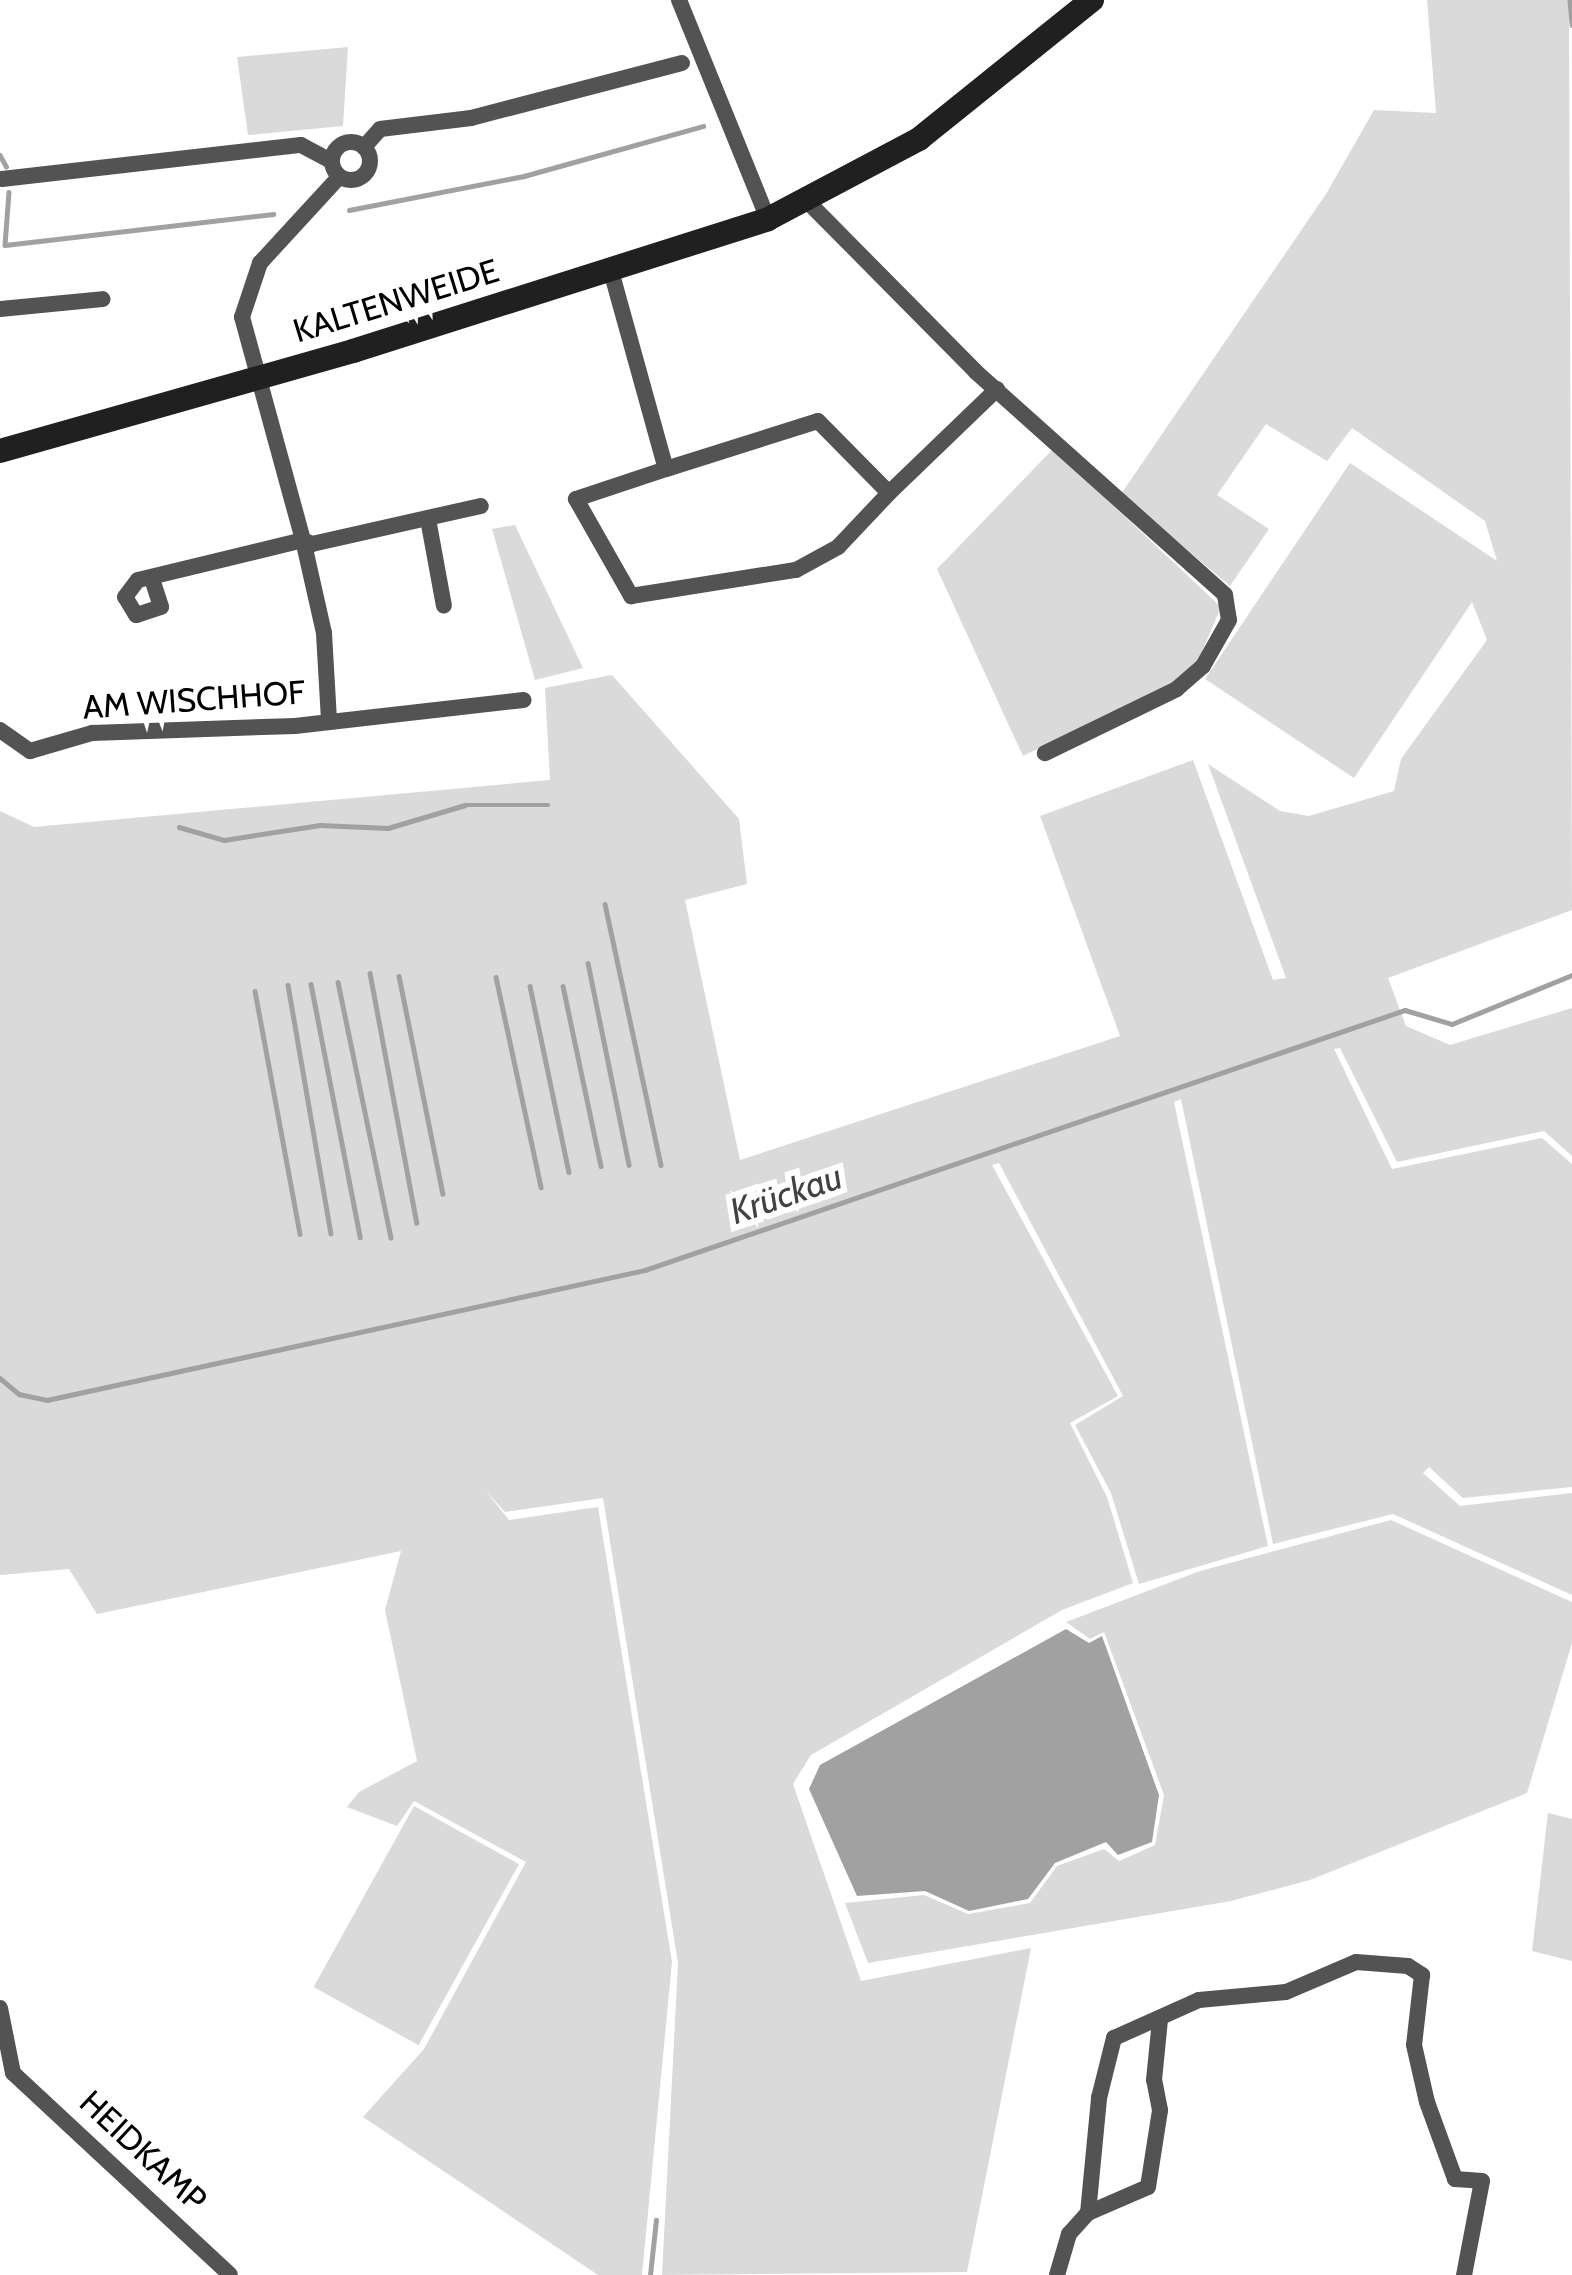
<!DOCTYPE html>
<html>
<head>
<meta charset="utf-8">
<style>
  body { margin:0 }
  #map { position:relative; width:1572px; height:2275px; overflow:hidden; background:#fff; font-family:Cabin,sans-serif }
  div>[style] { position:absolute }
  .green>* { inset:0; background:#dadada; transform-origin:0 0 }
  .water>* { inset:0; background:#a1a1a1 }
  .stream>* { height:4.5px; margin:-2.25px; padding:0 2.25px; transform-origin:2.25px; border-radius:2.25px; background:#a1a1a1 }
  .street>* { height:16px; margin:-8px; padding:0 8px; transform-origin:8px; border-radius:8px; background:#535353 }
  .street>.ring { margin:-8px; padding:0; box-sizing:content-box; background:none; border:16px solid #535353; border-radius:50% }
  .secondary>* { height:24px; margin:-12px; padding:0 12px; transform-origin:12px; border-radius:12px; background:#202020 }
  span { translate:-50% -50%; white-space:nowrap; text-align:center; line-height:1.15; -webkit-text-stroke:12px #fff; paint-order:stroke }
  .street-label { font-size:33px; color:#000 }
  .water-label { font-size:36px; color:#424242; font-style:italic }
</style>
</head>
<body>
<div id="map">
  <div class="green">
    <div style="clip-path:polygon(1427px 0,1569px 0,1572px 910px,1388px 978px,1406px 1026px,1450px 1045px,1572px 1008px,1572px 1156px,1544px 1131px,1397px 1162px,1340px 1048px,1334px 1049px,1392px 1169px,1542px 1138px,1572px 1164px,1572px 1487px,1463px 1498px,1429px 1467px,1423px 1473px,1460px 1506px,1572px 1493px,1572px 1595px,1393px 1514px,1273px 1544px,1181px 1099px,1174px 1102px,1268px 1546px,1139px 1584px,1111px 1493px,1075px 1425px,1123px 1396px,999px 1163px,992px 1165px,1118px 1396px,1070px 1423px,1107px 1497px,1133px 1583px,1062px 1610px,811px 1755px,793px 1784px,861px 1981px,1031px 1948px,967px 2272px,662px 2275px,678px 1963px,603px 1498px,505px 1512px,485px 1490px,509px 1520px,598px 1507px,672px 1962px,642px 2275px,598px 2275px,363px 2117px,424px 2049px,526px 1862px,414px 1801px,397px 1826px,347px 1807px,359px 1792px,417px 1761px,385px 1610px,401px 1551px,97px 1614px,69px 1569px,0 1575px,0 811px,34px 827px,550px 780px,545px 688px,612px 675px,739px 819px,747px 884px,685px 900px,740px 1160px,1120px 1036px,1040px 816px,1193px 760px,1273px 980px,1286px 978px,1208px 764px,1280px 811px,1309px 816px,1394px 791px,1401px 759px,1487px 640px,1472px 602px,1354px 778px,1205px 679px,1350px 463px,1497px 561px,1485px 521px,1352px 428px,1327px 461px,1266px 424px,1217px 495px,1269px 529px,1230px 586px,1121px 494px,1326px 194px,1374px 110px,1436px 113px)"></div>
    <div style="clip-path:polygon(348px 47px,343px 126px,248px 135px,237px 57px)"></div>
    <div style="clip-path:polygon(1053px 449px,1221px 607px,1198px 661px,1174px 683px,1023px 756px,937px 569px)"></div>
    <div style="clip-path:polygon(515px 525px,583px 668px,535px 680px,492px 529px)"></div>
    <div style="clip-path:polygon(1391px 1520px,1572px 1602px,1572px 1643px,1527px 1793px,1310px 1880px,1231px 1901px,868px 1963px,845px 1903px,924px 1895px,968px 1914px,1030px 1903px,1057px 1866px,1104px 1849px,1119px 1861px,1155px 1845px,1164px 1795px,1104px 1632px,1090px 1639px,1066px 1622px,1200px 1571px)"></div>
    <div style="left:414px;top:1806px;width:120px;height:207px;rotate:29deg"></div>
    <div style="clip-path:polygon(1548px 1813px,1572px 1819px,1572px 1961px,1532px 1951px)"></div>
  </div>
  <div class="water">
    <div style="clip-path:polygon(1066px 1629px,1089px 1643px,1102px 1636px,1159px 1795px,1152px 1842px,1118px 1855px,1106px 1842px,1055px 1863px,1028px 1899px,969px 1911px,925px 1891px,857px 1896px,809px 1789px,820px 1765px)"></div>
  </div>
  <div class="stream">
    <div style="left:1570px;top:0;width:25px;rotate:85deg"></div>
    <div style="left:0;top:155px;width:13px;rotate:61deg"></div>
    <div style="left:9px;top:192px;width:53px;rotate:94.3deg"></div>
    <div style="left:5px;top:245px;width:270px;rotate:-6.6deg"></div>
    <div style="left:349px;top:210px;width:178px;rotate:-11deg"></div>
    <div style="left:524px;top:176px;width:186px;rotate:-15.6deg"></div>
    <div style="left:179px;top:827px;width:47px;rotate:16.1deg"></div>
    <div style="left:224px;top:840px;width:97px;rotate:-8.9deg"></div>
    <div style="left:320px;top:825px;width:68px;rotate:2.5deg"></div>
    <div style="left:388px;top:828px;width:80px;rotate:-16.6deg"></div>
    <div style="left:465px;top:805px;width:83px"></div>
    <div style="left:605px;top:904px;width:267px;rotate:77.9deg"></div>
    <div style="left:588px;top:963px;width:206px;rotate:78.5deg"></div>
    <div style="left:370px;top:973px;width:254px;rotate:79.4deg"></div>
    <div style="left:399px;top:976px;width:222px;rotate:78.6deg"></div>
    <div style="left:496px;top:977px;width:215px;rotate:77.9deg"></div>
    <div style="left:338px;top:982px;width:261px;rotate:78.3deg"></div>
    <div style="left:311px;top:984px;width:258px;rotate:79deg"></div>
    <div style="left:288px;top:985px;width:252px;rotate:80.2deg"></div>
    <div style="left:530px;top:986px;width:190px;rotate:78.2deg"></div>
    <div style="left:563px;top:986px;width:184px;rotate:78.1deg"></div>
    <div style="left:255px;top:991px;width:247px;rotate:79.5deg"></div>
    <div style="left:0;top:1378px;width:25px;rotate:40deg"></div>
    <div style="left:19px;top:1394px;width:29px;rotate:12deg"></div>
    <div style="left:47px;top:1400px;width:612px;rotate:-12.26deg"></div>
    <div style="left:645px;top:1270px;width:803px;rotate:-18.89deg"></div>
    <div style="left:1405px;top:1010px;width:49px;rotate:16.6deg"></div>
    <div style="left:1452px;top:1024px;width:130px;rotate:-22.2deg"></div>
    <div style="left:650px;top:2275px;width:55px;rotate:-83.8deg"></div>
  </div>
  <div class="street">
    <div style="left:679px;top:0;width:236px;rotate:67.9deg"></div>
    <div class="ring" style="left:332px;top:142px;width:22px;height:22px"></div>
    <div style="left:364px;top:147px;width:24px;rotate:-48deg"></div>
    <div style="left:380px;top:129px;width:92px;rotate:-6.9deg"></div>
    <div style="left:471px;top:118px;width:218px;rotate:-14.6deg"></div>
    <div style="left:2px;top:179px;width:301px;rotate:-6.5deg"></div>
    <div style="left:301px;top:145px;width:34px;rotate:28deg"></div>
    <div style="left:808px;top:202px;width:239px;rotate:45.3deg"></div>
    <div style="left:976px;top:372px;width:334px;rotate:41.8deg"></div>
    <div style="left:1225px;top:595px;width:25px;rotate:81deg"></div>
    <div style="left:1229px;top:620px;width:53px;rotate:119.5deg"></div>
    <div style="left:1203px;top:666px;width:35px;rotate:139deg"></div>
    <div style="left:1177px;top:689px;width:147px;rotate:154.1deg"></div>
    <div style="left:611px;top:271px;width:205px;rotate:74.5deg"></div>
    <div style="left:666px;top:469px;width:159px;rotate:-17.5deg"></div>
    <div style="left:818px;top:421px;width:101px;rotate:45.4deg"></div>
    <div style="left:889px;top:493px;width:150px;rotate:-43.9deg"></div>
    <div style="left:0;top:309px;width:103px;rotate:-5.5deg"></div>
    <div style="left:666px;top:469px;width:95px;rotate:161.6deg"></div>
    <div style="left:576px;top:499px;width:112px;rotate:60.4deg"></div>
    <div style="left:631px;top:596px;width:167px;rotate:-9deg"></div>
    <div style="left:796px;top:570px;width:48px;rotate:-28.7deg"></div>
    <div style="left:838px;top:547px;width:74px;rotate:-46.6deg"></div>
    <div style="left:428px;top:519px;width:88px;rotate:79.6deg"></div>
    <div style="left:153px;top:582px;width:26px;rotate:72deg"></div>
    <div style="left:161px;top:607px;width:26px;rotate:162deg"></div>
    <div style="left:136px;top:615px;width:21px;rotate:-121deg"></div>
    <div style="left:125px;top:597px;width:21px;rotate:-53deg"></div>
    <div style="left:138px;top:580px;width:170px;rotate:-13.6deg"></div>
    <div style="left:303px;top:540px;width:231px;rotate:-105.3deg"></div>
    <div style="left:242px;top:317px;width:57px;rotate:-71.6deg"></div>
    <div style="left:260px;top:263px;width:117px;rotate:-47.4deg"></div>
    <div style="left:329px;top:720px;width:87px;rotate:-93.3deg"></div>
    <div style="left:324px;top:633px;width:95px;rotate:-102.7deg"></div>
    <div style="left:303px;top:540px;width:10px;rotate:24deg"></div>
    <div style="left:312px;top:544px;width:173px;rotate:-12.7deg"></div>
    <div style="left:0;top:730px;width:37px;rotate:35deg"></div>
    <div style="left:30px;top:751px;width:65px;rotate:-16.2deg"></div>
    <div style="left:92px;top:733px;width:203px;rotate:-2deg"></div>
    <div style="left:295px;top:726px;width:230px;rotate:-6.5deg"></div>
    <div style="left:0;top:2008px;width:66px;rotate:78.7deg"></div>
    <div style="left:13px;top:2073px;width:296px;rotate:42.9deg"></div>
    <div style="left:1088px;top:2213px;width:65px;rotate:-23.4deg"></div>
    <div style="left:1148px;top:2187px;width:78px;rotate:-81.1deg"></div>
    <div style="left:1160px;top:2110px;width:31px;rotate:-101deg"></div>
    <div style="left:1154px;top:2080px;width:60px;rotate:-84.3deg"></div>
    <div style="left:1057px;top:2275px;width:43px;rotate:-73.7deg"></div>
    <div style="left:1069px;top:2234px;width:28px;rotate:-48deg"></div>
    <div style="left:1088px;top:2213px;width:116px;rotate:-84.5deg"></div>
    <div style="left:1099px;top:2098px;width:62px;rotate:-76deg"></div>
    <div style="left:1114px;top:2038px;width:93px;rotate:-24.1deg"></div>
    <div style="left:1199px;top:2000px;width:87px;rotate:-5.3deg"></div>
    <div style="left:1286px;top:1992px;width:76px;rotate:-23.2deg"></div>
    <div style="left:1356px;top:1962px;width:52px;rotate:4.4deg"></div>
    <div style="left:1408px;top:1966px;width:17px;rotate:33deg"></div>
    <div style="left:1422px;top:1975px;width:70px;rotate:96.5deg"></div>
    <div style="left:1414px;top:2045px;width:58px;rotate:77.2deg"></div>
    <div style="left:1427px;top:2102px;width:82px;rotate:70deg"></div>
    <div style="left:1455px;top:2179px;width:27px;rotate:4deg"></div>
    <div style="left:1482px;top:2181px;width:96px;rotate:100.8deg"></div>
  </div>
  <div class="secondary">
    <div style="left:0;top:451px;width:367px;rotate:-15.8deg"></div>
    <div style="left:353px;top:351px;width:435px;rotate:-17.6deg"></div>
    <div style="left:768px;top:219px;width:171px;rotate:-27.9deg"></div>
    <div style="left:919px;top:139px;width:222px;rotate:-38.8deg"></div>
  </div>
  <div class="street-label">
    <span style="left:396px;top:301px;rotate:-17deg">KALTENWEIDE</span>
    <span style="left:194px;top:700px;rotate:-4deg">AM WISCHHOF</span>
    <span style="left:143px;top:2151px;rotate:43deg">HEIDKAMP</span>
  </div>
  <div class="water-label">
    <span style="left:786px;top:1194px;rotate:-19deg">Krückau</span>
  </div>
</div>
</body>
</html>
